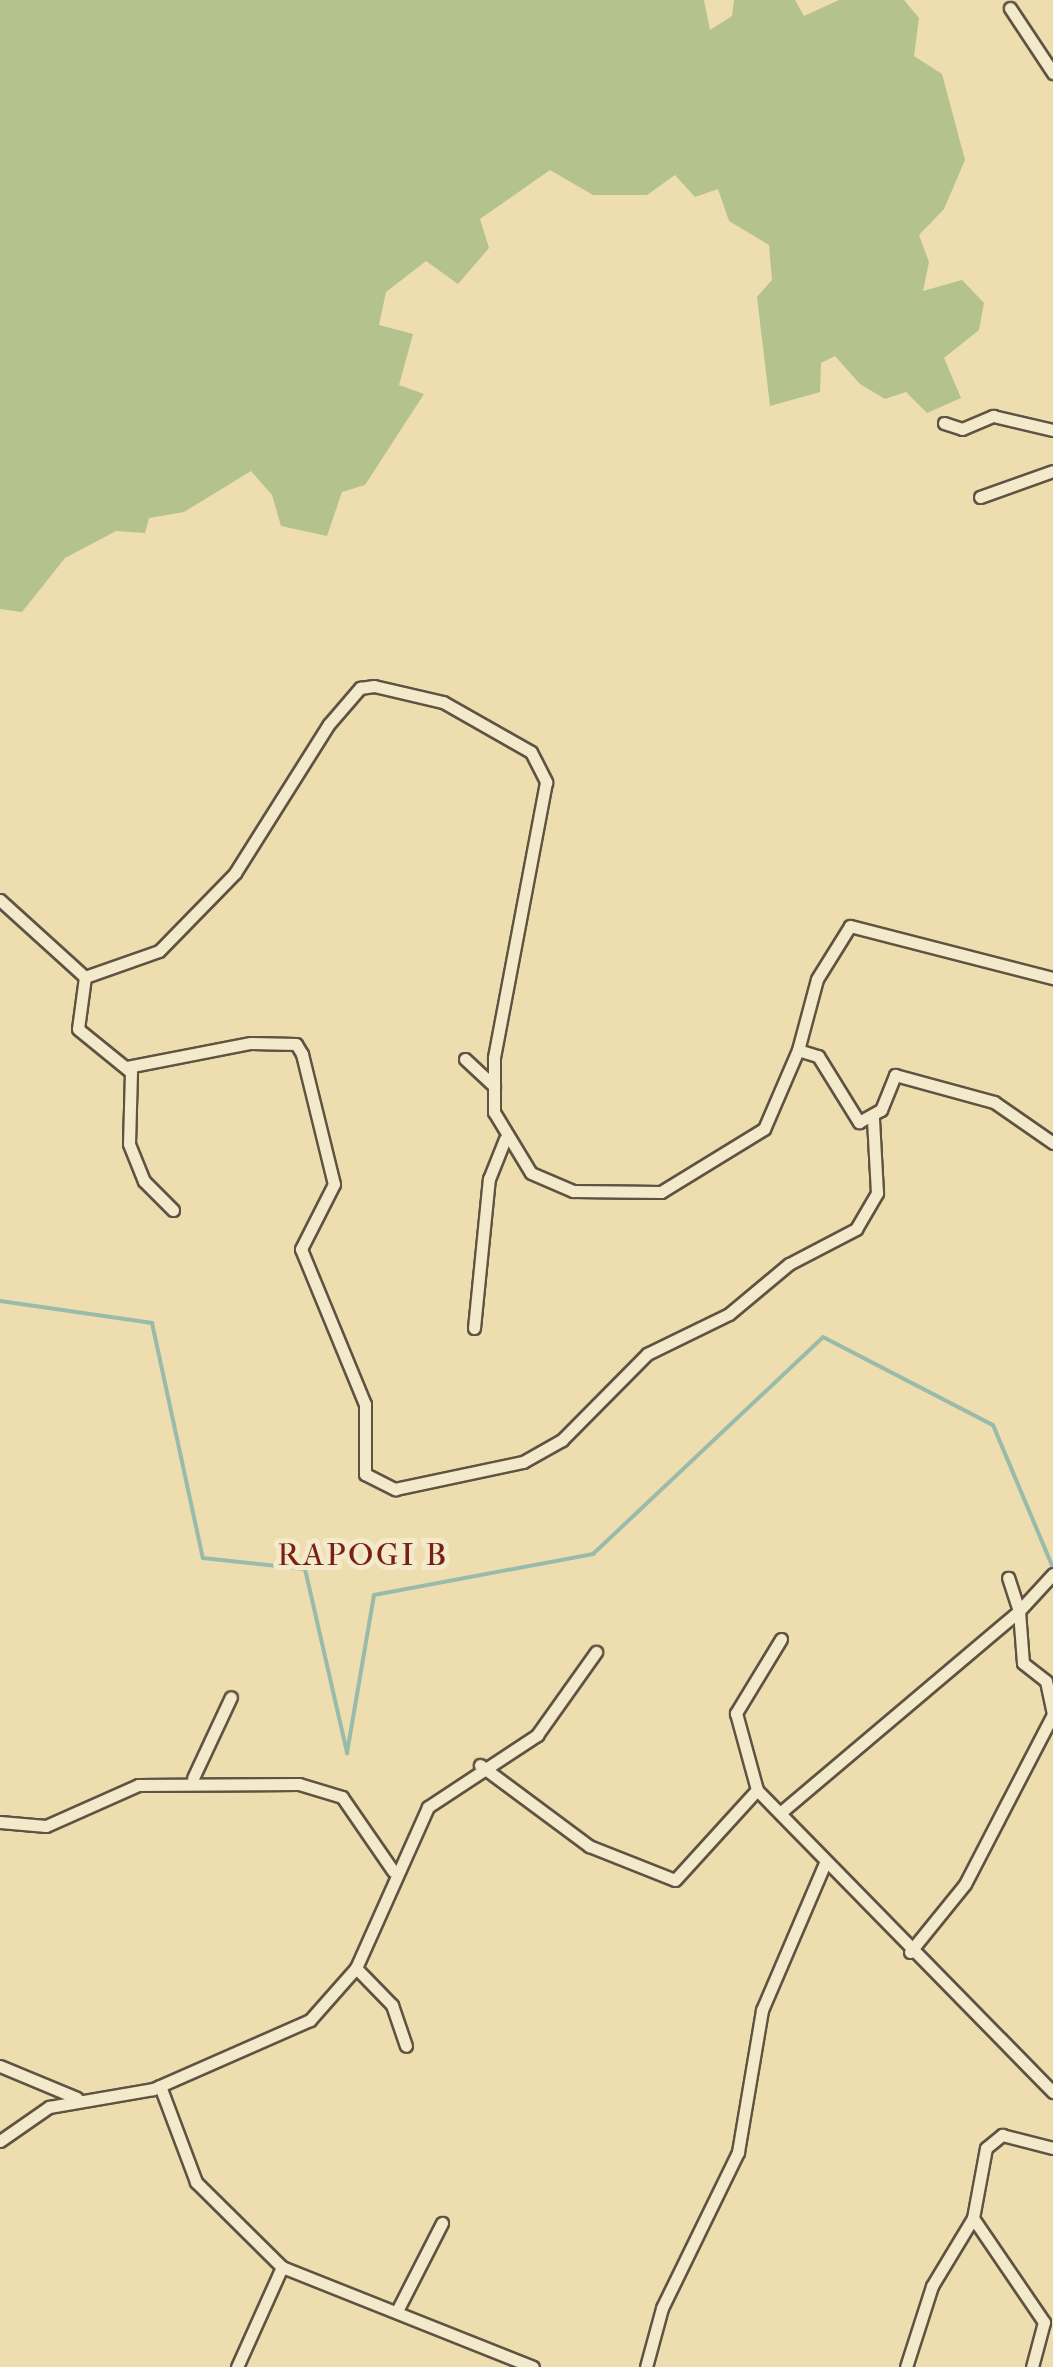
<!DOCTYPE html>
<html>
<head>
<meta charset="utf-8">
<style>
  body { margin:0 }
  #map { position:relative; width:1053px; height:2367px; overflow:hidden; background:#edddaf; font-family:"IM FELL French Canon",serif }
  div>[style] { position:absolute }
  .green>* { inset:0; background:#b4c28e }
  .stream>* { height:4px; margin:-2px; padding:0 2px; transform-origin:2px; border-radius:2px; background:#99bcaa }
  .roads { filter:drop-shadow(2px 0 #5f5341) drop-shadow(-2px 0 #5f5341) drop-shadow(0 2px #5f5341) drop-shadow(0 -2px #5f5341) }
  .minor>* { height:11px; margin:-5.5px; padding:0 5.5px; transform-origin:5.5px; border-radius:5.5px; background:#f3e9cb }
  span { translate:-50% -50%; white-space:nowrap; text-align:center; line-height:1.15; -webkit-text-stroke:10px #f3e9cb; paint-order:stroke }
  .quarter-label { font-size:32px; color:#7a1f14; letter-spacing:2.5px }
</style>
</head>
<body>
<div id="map">
  <div class="green">
    <div style="clip-path:polygon(0 0,704px 0,710px 30px,732px 16px,734px 0,795px 0,804px 16px,839px 0,904px 0,919px 18px,914px 56px,942px 74px,965px 160px,944px 209px,919px 235px,929px 262px,923px 291px,962px 280px,984px 303px,979px 330px,944px 358px,961px 398px,927px 413px,906px 392px,885px 399px,860px 384px,835px 356px,821px 363px,820px 392px,770px 406px,757px 297px,772px 280px,769px 245px,729px 221px,718px 189px,695px 197px,675px 175px,647px 195px,593px 195px,550px 170px,480px 219px,489px 248px,458px 284px,426px 261px,386px 292px,379px 325px,413px 334px,399px 385px,424px 394px,365px 485px,342px 492px,327px 536px,281px 526px,272px 495px,251px 471px,184px 512px,149px 518px,145px 533px,116px 531px,65px 558px,22px 612px,0 609px)"></div>
  </div>
  <div class="stream">
    <div style="left:0;top:1301px;width:154px;rotate:8.2deg"></div>
    <div style="left:152px;top:1323px;width:240px;rotate:77.8deg"></div>
    <div style="left:203px;top:1558px;width:103px;rotate:6.2deg"></div>
    <div style="left:305px;top:1569px;width:189px;rotate:77.1deg"></div>
    <div style="left:347px;top:1753px;width:160px;rotate:-80.3deg"></div>
    <div style="left:374px;top:1595px;width:223px;rotate:-10.6deg"></div>
    <div style="left:593px;top:1554px;width:316px;rotate:-43.3deg"></div>
    <div style="left:823px;top:1337px;width:191px;rotate:27.4deg"></div>
    <div style="left:993px;top:1425px;width:155px;rotate:67.2deg"></div>
  </div>
  <div class="roads">
    <div class="minor">
      <div style="left:1010px;top:8px;width:78px;rotate:56.5deg"></div>
      <div style="left:944px;top:423px;width:19px;rotate:18deg"></div>
      <div style="left:962px;top:429px;width:34px;rotate:-23deg"></div>
      <div style="left:993px;top:416px;width:62px;rotate:13.1deg"></div>
      <div style="left:980px;top:497px;width:77px;rotate:-19.6deg"></div>
      <div style="left:0;top:900px;width:115px;rotate:42.2deg"></div>
      <div style="left:85px;top:977px;width:78px;rotate:-19.4deg"></div>
      <div style="left:159px;top:951px;width:109px;rotate:-45.7deg"></div>
      <div style="left:235px;top:873px;width:176px;rotate:-57.8deg"></div>
      <div style="left:329px;top:724px;width:48px;rotate:-49.3deg"></div>
      <div style="left:360px;top:688px;width:14px;rotate:-8deg"></div>
      <div style="left:374px;top:686px;width:71px;rotate:13.1deg"></div>
      <div style="left:443px;top:702px;width:101px;rotate:29.6deg"></div>
      <div style="left:531px;top:752px;width:34px;rotate:63deg"></div>
      <div style="left:546px;top:782px;width:281px;rotate:100.7deg"></div>
      <div style="left:494px;top:1058px;width:54px;rotate:90deg"></div>
      <div style="left:494px;top:1112px;width:71px;rotate:58.8deg"></div>
      <div style="left:531px;top:1173px;width:46px;rotate:23.2deg"></div>
      <div style="left:573px;top:1191px;width:88px;rotate:0.7deg"></div>
      <div style="left:661px;top:1192px;width:121px;rotate:-31.5deg"></div>
      <div style="left:764px;top:1129px;width:86px;rotate:-66.7deg"></div>
      <div style="left:798px;top:1050px;width:21px;rotate:17deg"></div>
      <div style="left:818px;top:1056px;width:78px;rotate:58.2deg"></div>
      <div style="left:859px;top:1122px;width:25px;rotate:-29deg"></div>
      <div style="left:881px;top:1110px;width:38px;rotate:-68deg"></div>
      <div style="left:895px;top:1075px;width:103px;rotate:15.3deg"></div>
      <div style="left:994px;top:1102px;width:72px;rotate:34.8deg"></div>
      <div style="left:85px;top:977px;width:52px;rotate:97.7deg"></div>
      <div style="left:78px;top:1029px;width:68px;rotate:39.1deg"></div>
      <div style="left:131px;top:1072px;width:72px;rotate:91.6deg"></div>
      <div style="left:129px;top:1144px;width:40px;rotate:68deg"></div>
      <div style="left:144px;top:1181px;width:41px;rotate:45deg"></div>
      <div style="left:798px;top:1050px;width:73px;rotate:-75deg"></div>
      <div style="left:817px;top:979px;width:62px;rotate:-58.1deg"></div>
      <div style="left:850px;top:926px;width:210px;rotate:14.4deg"></div>
      <div style="left:465px;top:1059px;width:40px;rotate:43deg"></div>
      <div style="left:127px;top:1067px;width:126px;rotate:-11deg"></div>
      <div style="left:251px;top:1043px;width:45px;rotate:1.3deg"></div>
      <div style="left:296px;top:1044px;width:12px;rotate:59deg"></div>
      <div style="left:302px;top:1054px;width:134px;rotate:76.2deg"></div>
      <div style="left:334px;top:1184px;width:73px;rotate:116.9deg"></div>
      <div style="left:301px;top:1249px;width:168px;rotate:67.6deg"></div>
      <div style="left:365px;top:1404px;width:70px;rotate:90deg"></div>
      <div style="left:365px;top:1474px;width:34px;rotate:27deg"></div>
      <div style="left:395px;top:1489px;width:131px;rotate:-11.9deg"></div>
      <div style="left:523px;top:1462px;width:45px;rotate:-29.4deg"></div>
      <div style="left:562px;top:1440px;width:121px;rotate:-45.3deg"></div>
      <div style="left:647px;top:1354px;width:91px;rotate:-26deg"></div>
      <div style="left:729px;top:1314px;width:78px;rotate:-39.8deg"></div>
      <div style="left:789px;top:1264px;width:76px;rotate:-27.6deg"></div>
      <div style="left:856px;top:1229px;width:42px;rotate:-59.7deg"></div>
      <div style="left:877px;top:1193px;width:75px;rotate:-93.1deg"></div>
      <div style="left:474px;top:1328px;width:150px;rotate:-84.3deg"></div>
      <div style="left:489px;top:1179px;width:43px;rotate:-68.2deg"></div>
      <div style="left:1053px;top:1574px;width:50px;rotate:132.6deg"></div>
      <div style="left:1019px;top:1611px;width:52px;rotate:85.6deg"></div>
      <div style="left:1023px;top:1663px;width:29px;rotate:38deg"></div>
      <div style="left:1046px;top:1681px;width:33px;rotate:78deg"></div>
      <div style="left:781px;top:1639px;width:87px;rotate:121.3deg"></div>
      <div style="left:736px;top:1713px;width:80px;rotate:74.7deg"></div>
      <div style="left:757px;top:1790px;width:423px;rotate:45.6deg"></div>
      <div style="left:480px;top:1765px;width:136px;rotate:36.6deg"></div>
      <div style="left:589px;top:1846px;width:92px;rotate:21.6deg"></div>
      <div style="left:675px;top:1880px;width:122px;rotate:-47.7deg"></div>
      <div style="left:193px;top:1778px;width:89px;rotate:-64.9deg"></div>
      <div style="left:780px;top:1813px;width:313px;rotate:-40.2deg"></div>
      <div style="left:1019px;top:1611px;width:35px;rotate:-108deg"></div>
      <div style="left:0;top:1822px;width:46px;rotate:5deg"></div>
      <div style="left:46px;top:1826px;width:101px;rotate:-24deg"></div>
      <div style="left:138px;top:1785px;width:161px;rotate:-0.4deg"></div>
      <div style="left:299px;top:1784px;width:45px;rotate:16.8deg"></div>
      <div style="left:342px;top:1797px;width:90px;rotate:55.4deg"></div>
      <div style="left:910px;top:1952px;width:87px;rotate:-51deg"></div>
      <div style="left:965px;top:1884px;width:191px;rotate:-62.6deg"></div>
      <div style="left:356px;top:1968px;width:52px;rotate:45.8deg"></div>
      <div style="left:392px;top:2005px;width:43px;rotate:71.1deg"></div>
      <div style="left:0;top:2066px;width:83px;rotate:22.6deg"></div>
      <div style="left:160px;top:2086px;width:103px;rotate:69.4deg"></div>
      <div style="left:196px;top:2182px;width:121px;rotate:44.7deg"></div>
      <div style="left:282px;top:2267px;width:270px;rotate:21.7deg"></div>
      <div style="left:0;top:2141px;width:60px;rotate:-34.8deg"></div>
      <div style="left:49px;top:2107px;width:106px;rotate:-9.8deg"></div>
      <div style="left:153px;top:2089px;width:171px;rotate:-23.7deg"></div>
      <div style="left:310px;top:2020px;width:69px;rotate:-48.5deg"></div>
      <div style="left:356px;top:1968px;width:176px;rotate:-65.9deg"></div>
      <div style="left:428px;top:1807px;width:131px;rotate:-33.4deg"></div>
      <div style="left:537px;top:1735px;width:102px;rotate:-54.6deg"></div>
      <div style="left:973px;top:2218px;width:126px;rotate:55.7deg"></div>
      <div style="left:1044px;top:2322px;width:47px;rotate:104.9deg"></div>
      <div style="left:397px;top:2311px;width:99px;rotate:-62.9deg"></div>
      <div style="left:237px;top:2367px;width:110px;rotate:-65.8deg"></div>
      <div style="left:646px;top:2367px;width:61px;rotate:-74.8deg"></div>
      <div style="left:662px;top:2308px;width:174px;rotate:-64deg"></div>
      <div style="left:738px;top:2152px;width:144px;rotate:-80.4deg"></div>
      <div style="left:762px;top:2010px;width:158px;rotate:-66.8deg"></div>
      <div style="left:906px;top:2367px;width:85px;rotate:-72.2deg"></div>
      <div style="left:932px;top:2286px;width:79px;rotate:-58.9deg"></div>
      <div style="left:973px;top:2218px;width:71px;rotate:-79.5deg"></div>
      <div style="left:986px;top:2148px;width:21px;rotate:-39deg"></div>
      <div style="left:1002px;top:2135px;width:53px;rotate:14.3deg"></div>
    </div>
  </div>
  <div class="quarter-label">
    <span style="left:363px;top:1555px">RAPOGI B</span>
  </div>
</div>
</body>
</html>
